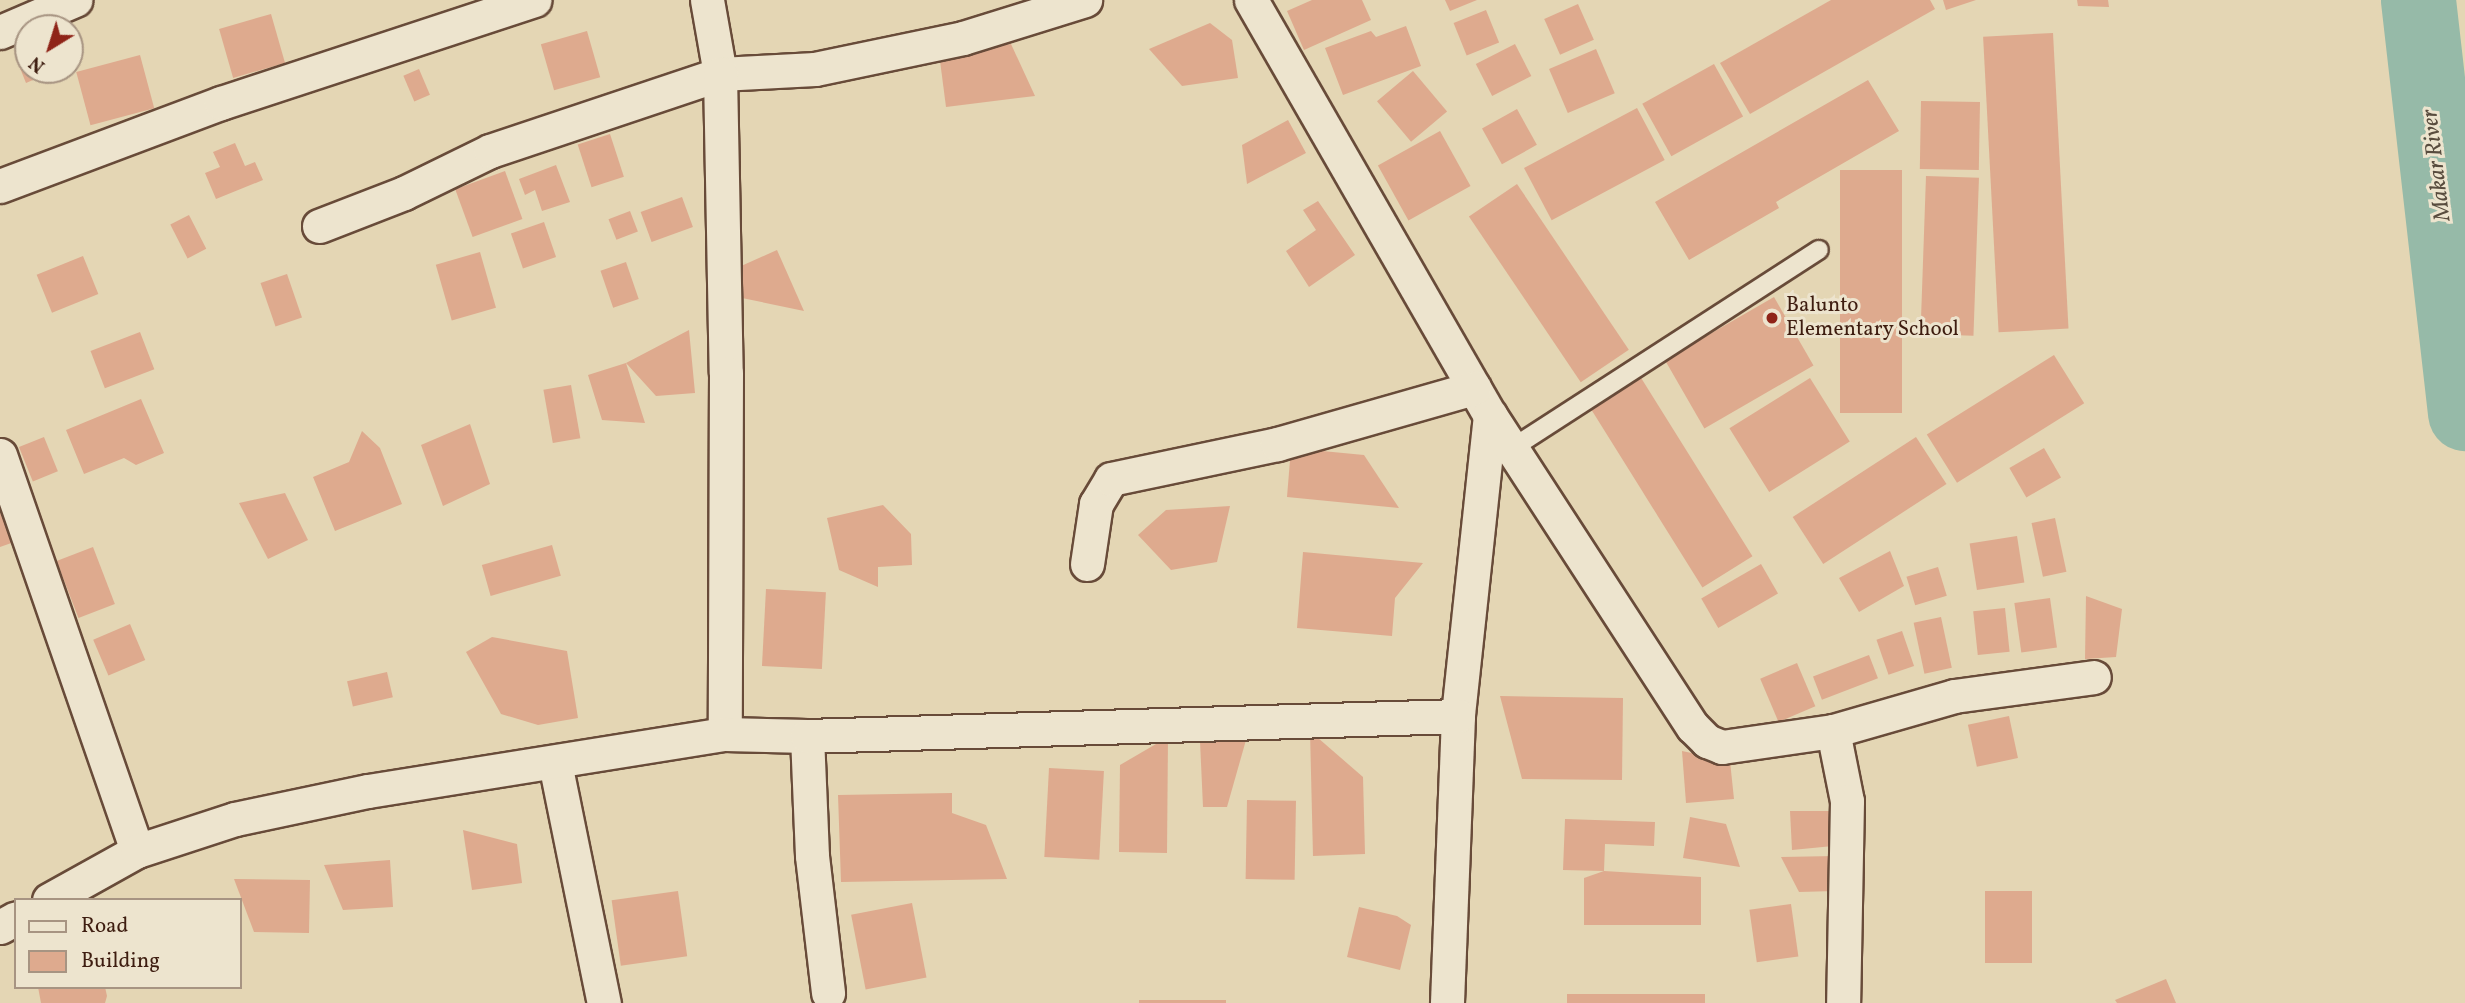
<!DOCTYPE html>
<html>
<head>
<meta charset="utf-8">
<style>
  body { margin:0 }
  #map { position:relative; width:2465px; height:1003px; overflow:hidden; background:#e4d6b4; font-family:Vollkorn,serif }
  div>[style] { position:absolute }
  .river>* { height:75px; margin:-37.5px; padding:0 37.5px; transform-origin:37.5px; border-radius:37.5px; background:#96baa8 }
  .building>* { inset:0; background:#deaa8e; transform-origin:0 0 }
  .roads { filter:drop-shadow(2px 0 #684b39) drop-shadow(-2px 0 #684b39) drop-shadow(0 2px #684b39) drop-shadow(0 -2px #684b39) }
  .lane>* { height:18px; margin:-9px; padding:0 9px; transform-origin:9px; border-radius:9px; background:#ede4ce }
  .street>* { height:33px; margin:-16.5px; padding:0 16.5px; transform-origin:16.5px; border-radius:16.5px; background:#ede4ce }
  .dots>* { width:19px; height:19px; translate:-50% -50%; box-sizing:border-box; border:4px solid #ede4ce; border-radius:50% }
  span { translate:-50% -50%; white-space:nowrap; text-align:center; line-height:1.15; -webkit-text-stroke:6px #ede4ce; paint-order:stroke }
  .poi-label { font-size:21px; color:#3e1d10 }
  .left { translate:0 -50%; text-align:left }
  .water-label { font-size:23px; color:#584c3e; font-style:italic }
  .legend { position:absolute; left:14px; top:898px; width:228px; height:91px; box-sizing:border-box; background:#ede4ce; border:2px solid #a79482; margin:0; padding:9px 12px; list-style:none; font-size:21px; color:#3e1d10 }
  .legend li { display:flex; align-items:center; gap:14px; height:35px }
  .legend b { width:35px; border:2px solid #a79482 }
  .north { position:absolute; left:14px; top:14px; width:70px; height:70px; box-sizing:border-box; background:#ede4ce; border:2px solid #a79482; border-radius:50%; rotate:218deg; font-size:19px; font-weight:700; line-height:28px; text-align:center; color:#3e1d10 }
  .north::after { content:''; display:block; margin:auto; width:24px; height:32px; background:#8f2418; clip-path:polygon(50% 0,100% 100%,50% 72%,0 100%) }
</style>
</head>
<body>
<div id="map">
  <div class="river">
    <div style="left:2418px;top:0;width:416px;rotate:83.5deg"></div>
  </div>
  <div class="building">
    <div style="clip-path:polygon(1312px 0,1362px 0,1371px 20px,1304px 50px,1287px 11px)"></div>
    <div style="clip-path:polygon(1445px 0,1477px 0,1450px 11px)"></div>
    <div style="clip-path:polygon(1831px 0,1930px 0,1935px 9px,1750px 114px,1720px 63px)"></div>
    <div style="clip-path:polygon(1943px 0,1976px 0,1946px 10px)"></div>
    <div style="clip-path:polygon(2077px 0,2108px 0,2109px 7px,2078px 6px)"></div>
    <div style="left:1578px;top:4px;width:39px;height:37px;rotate:66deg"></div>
    <div style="left:1486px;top:10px;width:35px;height:35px;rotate:68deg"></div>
    <div style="left:271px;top:14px;width:51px;height:54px;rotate:74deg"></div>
    <div style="clip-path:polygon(1210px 23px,1232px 40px,1238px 78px,1182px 86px,1149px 49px)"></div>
    <div style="clip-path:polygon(1406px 26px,1421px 66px,1343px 95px,1325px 48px,1371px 31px,1376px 37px)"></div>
    <div style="left:587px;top:31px;width:48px;height:48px;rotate:74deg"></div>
    <div style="left:2053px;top:33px;width:296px;height:70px;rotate:87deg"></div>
    <div style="clip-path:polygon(1011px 44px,1035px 96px,946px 107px,939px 53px)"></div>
    <div style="left:1515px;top:44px;width:36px;height:44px;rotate:63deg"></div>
    <div style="left:1596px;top:49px;width:48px;height:51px;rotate:67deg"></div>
    <div style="clip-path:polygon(28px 53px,28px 70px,56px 70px,26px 83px,16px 58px)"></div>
    <div style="left:140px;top:55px;width:55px;height:66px;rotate:75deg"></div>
    <div style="left:1714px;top:64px;width:60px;height:82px;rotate:61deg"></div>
    <div style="left:419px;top:69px;width:28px;height:17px;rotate:67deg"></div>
    <div style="left:1413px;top:71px;width:53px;height:47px;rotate:50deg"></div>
    <div style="clip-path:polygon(1868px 80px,1899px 131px,1776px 202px,1779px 208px,1689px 260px,1655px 202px)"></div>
    <div style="left:1921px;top:101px;width:59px;height:68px;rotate:1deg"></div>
    <div style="left:1637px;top:108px;width:59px;height:128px;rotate:62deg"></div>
    <div style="left:1517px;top:109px;width:41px;height:40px;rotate:61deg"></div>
    <div style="clip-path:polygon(1288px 120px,1306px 153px,1247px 184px,1242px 145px)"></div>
    <div style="left:1440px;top:131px;width:63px;height:71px;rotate:61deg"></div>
    <div style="left:610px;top:134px;width:45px;height:34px;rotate:72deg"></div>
    <div style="clip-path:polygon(235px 143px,245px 166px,255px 162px,263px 180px,216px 199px,205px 173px,220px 167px,213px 152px)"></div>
    <div style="clip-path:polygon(556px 165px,570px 202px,542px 211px,535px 190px,525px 195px,519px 179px)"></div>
    <div style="left:1902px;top:170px;width:243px;height:62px;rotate:90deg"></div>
    <div style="left:505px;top:171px;width:51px;height:53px;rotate:70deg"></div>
    <div style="left:1926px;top:176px;width:53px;height:158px;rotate:2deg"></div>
    <div style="left:1517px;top:184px;width:200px;height:58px;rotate:56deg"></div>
    <div style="left:682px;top:197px;width:32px;height:44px;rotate:70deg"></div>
    <div style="clip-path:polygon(1318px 201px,1355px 255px,1309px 287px,1286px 251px,1316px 230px,1303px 210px)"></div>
    <div style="left:630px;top:211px;width:22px;height:23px;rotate:69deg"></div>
    <div style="left:189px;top:215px;width:38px;height:21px;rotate:63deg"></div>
    <div style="left:544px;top:222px;width:37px;height:35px;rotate:71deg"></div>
    <div style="clip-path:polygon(777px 250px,804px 311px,742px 298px,730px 271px)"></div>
    <div style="left:480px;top:252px;width:58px;height:46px;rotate:74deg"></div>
    <div style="left:83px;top:256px;width:41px;height:50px;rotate:68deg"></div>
    <div style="left:626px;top:262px;width:39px;height:27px;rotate:71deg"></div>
    <div style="left:287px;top:274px;width:46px;height:28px;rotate:71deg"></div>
    <div style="left:1774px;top:297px;width:79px;height:126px;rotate:60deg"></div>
    <div style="clip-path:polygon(689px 330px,695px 393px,656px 396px,626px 363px,645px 423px,602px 420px,588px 375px,626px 363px)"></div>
    <div style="left:140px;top:332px;width:40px;height:53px;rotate:69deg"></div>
    <div style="left:2054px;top:355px;width:57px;height:150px;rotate:58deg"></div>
    <div style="left:1638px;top:373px;width:216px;height:59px;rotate:58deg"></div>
    <div style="left:1810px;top:378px;width:75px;height:95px;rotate:58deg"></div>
    <div style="left:571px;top:385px;width:54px;height:28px;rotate:80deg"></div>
    <div style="clip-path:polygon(141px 399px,164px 453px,136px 465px,124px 458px,84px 474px,66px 430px)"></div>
    <div style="clip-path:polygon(470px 424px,490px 484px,443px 506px,421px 445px)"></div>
    <div style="clip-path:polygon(362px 431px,380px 448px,402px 504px,335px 531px,313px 477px,349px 462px)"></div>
    <div style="left:44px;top:437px;width:37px;height:27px;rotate:68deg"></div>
    <div style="left:1916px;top:437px;width:56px;height:147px;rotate:57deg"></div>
    <div style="clip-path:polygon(1291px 448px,1364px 455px,1399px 508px,1287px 497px)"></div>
    <div style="left:2044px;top:448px;width:34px;height:40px;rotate:60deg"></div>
    <div style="clip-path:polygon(285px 493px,308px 540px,268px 559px,239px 503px)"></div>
    <div style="clip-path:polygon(0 494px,17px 541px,0 547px)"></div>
    <div style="clip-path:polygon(883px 505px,911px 534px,912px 565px,878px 567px,878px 587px,839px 570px,827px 518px)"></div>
    <div style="clip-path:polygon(1230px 506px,1217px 562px,1171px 570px,1138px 535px,1166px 510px)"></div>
    <div style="left:2055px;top:518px;width:55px;height:24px;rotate:78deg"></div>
    <div style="left:2017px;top:536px;width:47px;height:48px;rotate:81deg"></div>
    <div style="left:552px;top:545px;width:32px;height:73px;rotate:74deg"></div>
    <div style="left:93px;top:547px;width:61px;height:39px;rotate:69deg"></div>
    <div style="clip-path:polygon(1890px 551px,1904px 586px,1859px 612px,1839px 578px)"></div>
    <div style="clip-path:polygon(1303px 552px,1423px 563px,1395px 598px,1392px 636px,1297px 628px)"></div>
    <div style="left:1761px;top:564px;width:34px;height:69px;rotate:60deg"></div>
    <div style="left:1938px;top:567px;width:30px;height:33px;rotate:73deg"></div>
    <div style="left:766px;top:589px;width:60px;height:77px;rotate:3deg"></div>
    <div style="clip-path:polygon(2086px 596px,2122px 609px,2116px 657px,2085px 659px)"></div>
    <div style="left:2050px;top:598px;width:50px;height:36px;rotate:82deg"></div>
    <div style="left:2005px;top:608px;width:44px;height:32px;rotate:84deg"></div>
    <div style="left:1941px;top:617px;width:52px;height:28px;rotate:78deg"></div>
    <div style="left:130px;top:624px;width:39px;height:40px;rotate:67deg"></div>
    <div style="left:1902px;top:631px;width:37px;height:27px;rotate:71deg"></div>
    <div style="clip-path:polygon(492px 637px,567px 651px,578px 718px,538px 725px,501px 714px,466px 652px)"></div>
    <div style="left:1869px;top:655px;width:25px;height:60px;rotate:69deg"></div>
    <div style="left:1797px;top:663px;width:47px;height:40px;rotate:67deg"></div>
    <div style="left:387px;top:672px;width:26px;height:41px;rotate:77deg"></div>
    <div style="clip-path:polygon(1500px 696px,1623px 698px,1622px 780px,1522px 779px)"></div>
    <div style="left:2009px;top:716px;width:43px;height:42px;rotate:78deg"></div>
    <div style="clip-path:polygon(1310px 731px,1363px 777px,1365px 854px,1313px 856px)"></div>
    <div style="clip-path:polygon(1168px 737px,1167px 853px,1119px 852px,1120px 765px)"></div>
    <div style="clip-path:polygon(1246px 740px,1227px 807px,1203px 807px,1200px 741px)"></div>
    <div style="clip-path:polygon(1682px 751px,1730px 761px,1734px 799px,1686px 803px)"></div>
    <div style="left:1049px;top:768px;width:55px;height:89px;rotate:3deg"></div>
    <div style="clip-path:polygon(952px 793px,952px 813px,986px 825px,1007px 879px,841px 882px,838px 795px)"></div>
    <div style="left:1247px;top:800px;width:49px;height:79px;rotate:1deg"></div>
    <div style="clip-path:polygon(1790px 811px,1829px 811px,1833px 846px,1792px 850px)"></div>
    <div style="clip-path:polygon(1690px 817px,1726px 824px,1740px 867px,1683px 858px)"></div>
    <div style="clip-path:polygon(1565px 819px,1655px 822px,1654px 846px,1605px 844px,1604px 871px,1563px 870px)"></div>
    <div style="clip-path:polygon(463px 830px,517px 844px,522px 883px,472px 890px)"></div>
    <div style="clip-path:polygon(1835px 856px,1835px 891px,1799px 892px,1781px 857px)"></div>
    <div style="clip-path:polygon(390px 860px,393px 907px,343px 910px,324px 865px)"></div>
    <div style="clip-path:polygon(1604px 871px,1701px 877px,1701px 925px,1584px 925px,1584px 878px)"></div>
    <div style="clip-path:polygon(234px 879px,310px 880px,309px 933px,254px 932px)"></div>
    <div style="left:678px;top:891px;width:66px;height:67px;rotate:82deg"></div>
    <div style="left:1985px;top:891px;width:47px;height:72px"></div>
    <div style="left:912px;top:903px;width:76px;height:62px;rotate:79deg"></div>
    <div style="left:1791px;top:904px;width:53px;height:42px;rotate:82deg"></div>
    <div style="clip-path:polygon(1359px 907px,1397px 916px,1411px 925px,1400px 970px,1347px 957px)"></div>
    <div style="clip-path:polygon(2166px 979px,2176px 1003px,2117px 1003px,2115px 1000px)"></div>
    <div style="clip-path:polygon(38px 987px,105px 987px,107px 996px,105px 1003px,41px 1003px)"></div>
    <div style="left:1705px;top:994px;width:9px;height:138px;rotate:90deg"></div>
    <div style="left:1139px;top:1000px;width:87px;height:3px"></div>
  </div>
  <div class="roads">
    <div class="lane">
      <div style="left:1514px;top:447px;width:363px;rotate:-32.9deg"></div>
    </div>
    <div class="street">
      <div style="left:707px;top:0;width:75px;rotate:80deg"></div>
      <div style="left:720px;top:74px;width:95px;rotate:-3deg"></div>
      <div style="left:815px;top:69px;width:151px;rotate:-11.8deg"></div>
      <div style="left:963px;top:38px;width:128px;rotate:-17.3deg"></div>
      <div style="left:1251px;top:0;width:479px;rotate:60.1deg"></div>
      <div style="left:1490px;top:415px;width:303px;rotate:96.1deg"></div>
      <div style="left:1458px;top:716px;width:287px;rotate:92.2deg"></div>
      <div style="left:0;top:32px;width:82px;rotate:-23.1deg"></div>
      <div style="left:0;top:186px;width:236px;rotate:-20.6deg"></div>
      <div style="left:221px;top:103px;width:330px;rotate:-18.2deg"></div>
      <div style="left:319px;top:226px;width:91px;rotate:-21.2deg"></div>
      <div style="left:404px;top:193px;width:96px;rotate:-26deg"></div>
      <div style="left:490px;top:151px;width:243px;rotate:-18.5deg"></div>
      <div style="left:720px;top:74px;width:299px;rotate:88.9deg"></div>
      <div style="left:726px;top:373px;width:361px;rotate:90.2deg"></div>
      <div style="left:1490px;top:415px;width:372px;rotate:57deg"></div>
      <div style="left:1693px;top:727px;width:20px;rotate:45deg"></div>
      <div style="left:1707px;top:741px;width:16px;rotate:22deg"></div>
      <div style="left:1722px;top:747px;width:112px;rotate:-8.2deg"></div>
      <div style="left:1833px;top:731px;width:126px;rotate:-16.1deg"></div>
      <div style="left:1954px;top:696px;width:141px;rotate:-7.7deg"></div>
      <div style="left:0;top:455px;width:419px;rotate:70.9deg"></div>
      <div style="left:1087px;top:564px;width:61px;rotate:-81.5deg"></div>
      <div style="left:1096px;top:504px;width:29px;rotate:-59deg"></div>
      <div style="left:1111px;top:479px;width:170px;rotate:-11.9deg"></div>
      <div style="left:1277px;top:444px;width:205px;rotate:-15.9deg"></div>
      <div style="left:1833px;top:731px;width:71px;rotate:78.7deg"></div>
      <div style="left:1847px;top:801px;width:202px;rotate:91.1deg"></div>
      <div style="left:807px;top:736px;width:120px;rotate:87.6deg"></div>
      <div style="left:812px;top:856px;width:138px;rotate:83.3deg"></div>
      <div style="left:555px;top:763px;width:245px;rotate:78.5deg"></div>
      <div style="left:49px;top:900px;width:101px;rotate:-29.1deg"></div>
      <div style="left:137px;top:851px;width:103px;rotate:-18.1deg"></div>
      <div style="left:235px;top:819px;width:136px;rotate:-11.9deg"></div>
      <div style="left:368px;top:791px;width:362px;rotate:-9.1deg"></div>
      <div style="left:725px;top:734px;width:82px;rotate:1.4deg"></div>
      <div style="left:807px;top:736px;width:651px;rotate:-1.76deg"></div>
      <div style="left:0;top:927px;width:18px;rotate:-29deg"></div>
    </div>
  </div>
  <div class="dots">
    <div style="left:1772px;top:318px;background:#8f2418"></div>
  </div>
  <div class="poi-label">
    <span class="left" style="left:1786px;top:318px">Balunto<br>Elementary School</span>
  </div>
  <div class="water-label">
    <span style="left:2437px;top:165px;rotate:-97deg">Makar River</span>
  </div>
  <ul class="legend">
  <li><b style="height:9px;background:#ede4ce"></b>Road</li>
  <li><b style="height:19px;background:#deaa8e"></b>Building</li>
  </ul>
  <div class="north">N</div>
</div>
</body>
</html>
